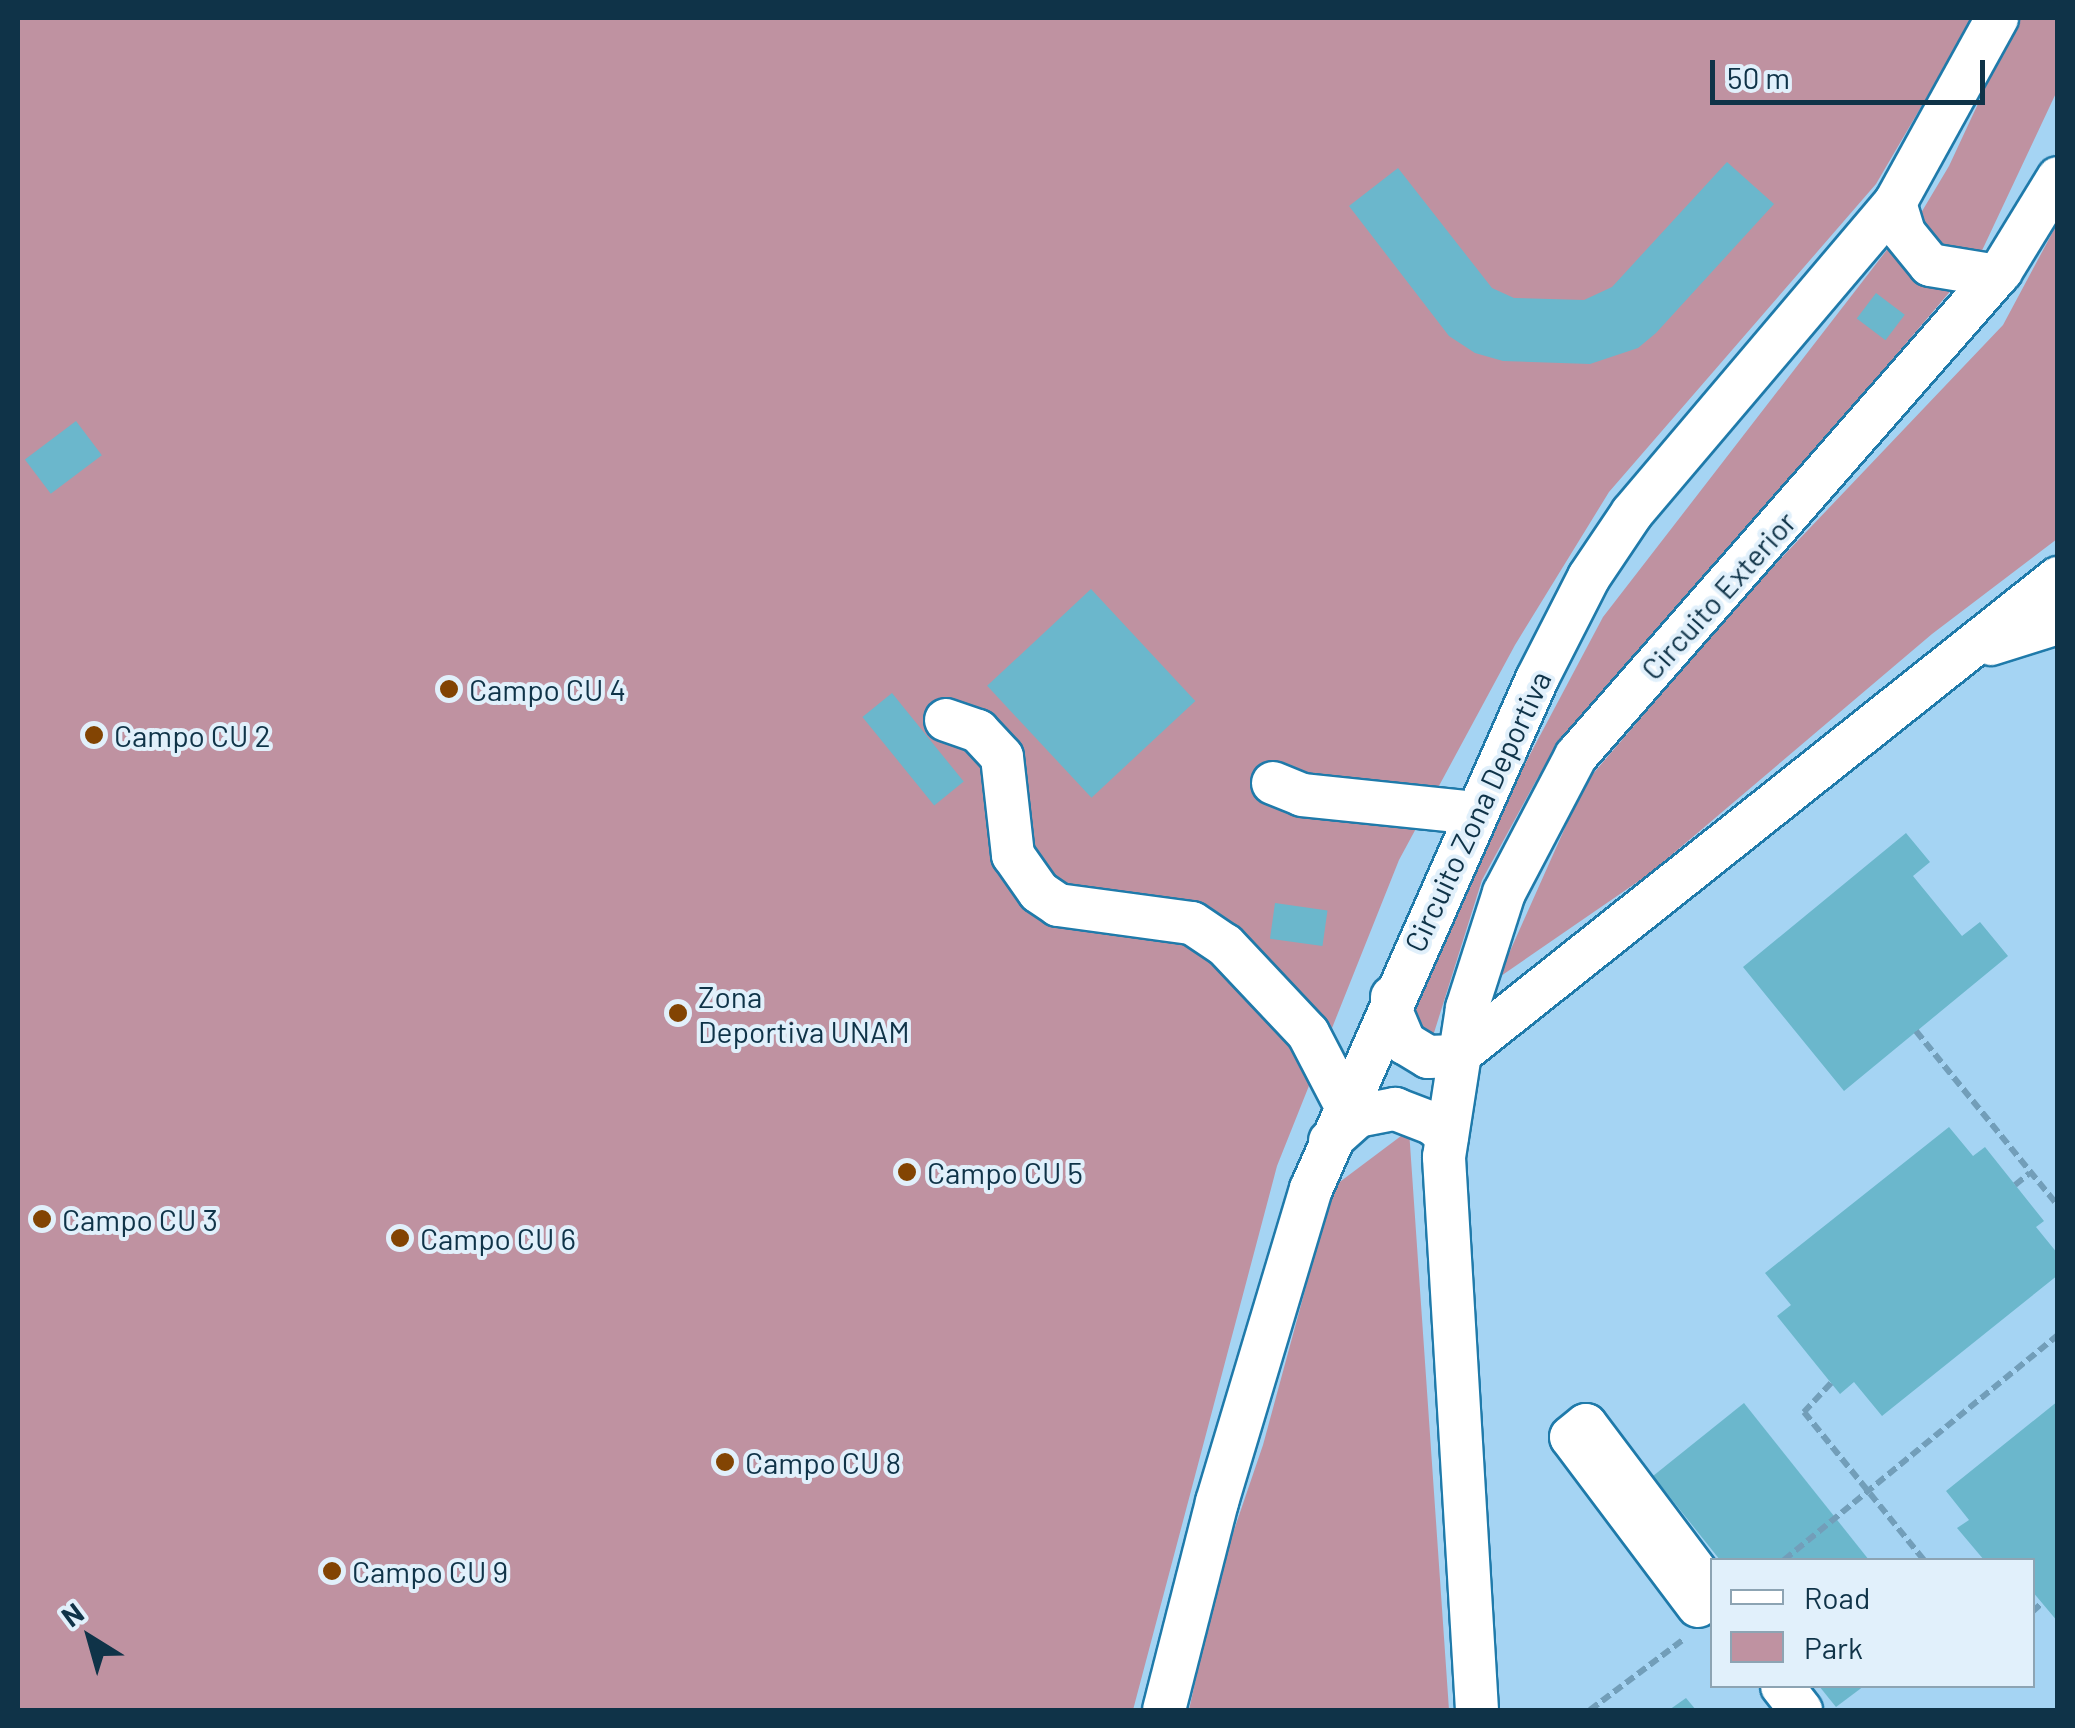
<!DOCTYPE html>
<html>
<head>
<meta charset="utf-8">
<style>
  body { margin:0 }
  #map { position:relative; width:2075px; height:1728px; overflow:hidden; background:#a5d4f3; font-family:Barlow,sans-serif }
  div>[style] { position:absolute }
  .green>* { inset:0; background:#bf92a1 }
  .building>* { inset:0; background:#6bb7cc; transform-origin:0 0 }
  .path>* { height:6px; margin-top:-3px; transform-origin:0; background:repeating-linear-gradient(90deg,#729eb9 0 10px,transparent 0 15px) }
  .roads { filter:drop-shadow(2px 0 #1f7aaa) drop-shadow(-2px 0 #1f7aaa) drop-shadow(0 2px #1f7aaa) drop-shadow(0 -2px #1f7aaa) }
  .minor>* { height:42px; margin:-21px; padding:0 21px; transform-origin:21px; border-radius:21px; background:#fff }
  .dots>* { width:28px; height:28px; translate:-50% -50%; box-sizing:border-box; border:5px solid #e1f0fb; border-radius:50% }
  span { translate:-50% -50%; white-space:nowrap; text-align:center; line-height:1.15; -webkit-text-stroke:8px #e1f0fb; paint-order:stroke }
  .street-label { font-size:30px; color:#0f3348 }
  .poi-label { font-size:30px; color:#0f3348 }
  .left { translate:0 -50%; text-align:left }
  .frame { position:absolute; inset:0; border:20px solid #0f3348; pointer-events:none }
  .legend { position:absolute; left:1710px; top:1558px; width:325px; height:130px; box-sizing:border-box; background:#e1f0fb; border:2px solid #8da4b3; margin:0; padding:12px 18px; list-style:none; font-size:30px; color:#0f3348 }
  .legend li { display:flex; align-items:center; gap:20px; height:50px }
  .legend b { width:50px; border:2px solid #8da4b3 }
  .north { position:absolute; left:40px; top:1588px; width:100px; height:100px; -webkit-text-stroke:8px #e1f0fb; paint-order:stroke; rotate:323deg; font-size:28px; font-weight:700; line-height:40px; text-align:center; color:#0f3348 }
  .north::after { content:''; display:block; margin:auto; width:35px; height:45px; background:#0f3348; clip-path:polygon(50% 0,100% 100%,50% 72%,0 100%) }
  .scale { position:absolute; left:1710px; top:60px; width:275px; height:45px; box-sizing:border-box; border:5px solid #0f3348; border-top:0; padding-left:12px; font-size:30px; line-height:35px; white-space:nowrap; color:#0f3348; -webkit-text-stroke:8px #e1f0fb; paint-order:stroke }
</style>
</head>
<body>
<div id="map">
  <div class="green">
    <div style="clip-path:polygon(18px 18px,1973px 18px,1876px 184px,1609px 492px,1515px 645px,1399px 860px,1277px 1166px,1133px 1710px,18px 1710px)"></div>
    <div style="clip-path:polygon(2018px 18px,2057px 18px,2057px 91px,1978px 259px,1956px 261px,1915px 223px,1949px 166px)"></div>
    <div style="clip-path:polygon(2057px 224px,2057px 539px,1932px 634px,1649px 874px,1498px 978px,1585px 783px,1749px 592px,2003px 325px)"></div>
    <div style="clip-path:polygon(1893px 242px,1953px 288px,1538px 777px,1482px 880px,1433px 1036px,1408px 1020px,1518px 777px,1603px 617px)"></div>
    <div style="clip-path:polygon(1409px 1130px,1449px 1710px,1189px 1710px,1218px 1577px,1263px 1445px,1333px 1187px)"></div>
  </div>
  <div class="building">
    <div style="clip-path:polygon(1727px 162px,1774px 204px,1656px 333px,1638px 348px,1590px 364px,1503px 361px,1475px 353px,1449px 336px,1349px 206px,1398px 168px,1492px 288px,1514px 298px,1584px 300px,1612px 287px)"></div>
    <div style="left:1876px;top:293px;width:36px;height:32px;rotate:37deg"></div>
    <div style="left:76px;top:421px;width:43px;height:64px;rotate:53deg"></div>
    <div style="left:1091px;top:589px;width:153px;height:142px;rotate:47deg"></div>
    <div style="left:892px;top:693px;width:114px;height:38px;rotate:51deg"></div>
    <div style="clip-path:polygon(1906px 833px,1930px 862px,1913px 876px,1962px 936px,1980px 922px,2008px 956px,1844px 1091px,1743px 967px)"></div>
    <div style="left:1275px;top:903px;width:53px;height:36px;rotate:8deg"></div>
    <div style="clip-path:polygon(1949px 1127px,1973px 1156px,1985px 1147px,2044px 1221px,2036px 1227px,2058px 1254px,2058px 1275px,1882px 1416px,1854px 1382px,1840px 1394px,1831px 1383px,1777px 1316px,1791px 1305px,1765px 1273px)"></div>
    <div style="clip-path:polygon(2058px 1401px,2058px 1622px,2032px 1591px,2032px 1560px,1984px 1560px,1957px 1528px,1969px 1520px,1946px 1491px)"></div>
    <div style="clip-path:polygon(1744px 1403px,1869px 1560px,1720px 1560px,1653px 1476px)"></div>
    <div style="clip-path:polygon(1819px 1686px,1864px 1686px,1836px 1707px)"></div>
    <div style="clip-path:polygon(1686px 1698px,1696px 1710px,1669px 1710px)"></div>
  </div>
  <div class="path">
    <div style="left:1916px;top:1031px;width:225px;rotate:50.9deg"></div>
    <div style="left:2015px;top:1185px;width:19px;rotate:-39deg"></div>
    <div style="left:1831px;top:1383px;width:40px;rotate:133deg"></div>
    <div style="left:1804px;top:1412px;width:191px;rotate:51deg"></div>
    <div style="left:1784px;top:1560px;width:355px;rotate:-39.4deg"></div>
    <div style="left:2032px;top:1612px;width:13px;rotate:-42deg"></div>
    <div style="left:1590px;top:1710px;width:118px;rotate:-37.1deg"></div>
  </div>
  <div class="roads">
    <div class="minor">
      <div style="left:1895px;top:203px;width:31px;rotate:73deg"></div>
      <div style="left:1904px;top:233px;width:41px;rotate:50.9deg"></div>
      <div style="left:1930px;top:265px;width:68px;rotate:9.3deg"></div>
      <div style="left:1991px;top:644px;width:70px;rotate:-17.4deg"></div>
      <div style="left:946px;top:720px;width:34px;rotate:19deg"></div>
      <div style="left:978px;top:731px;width:35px;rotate:47deg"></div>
      <div style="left:1002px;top:757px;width:99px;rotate:83.6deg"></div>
      <div style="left:1013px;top:855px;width:45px;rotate:54.9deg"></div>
      <div style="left:1039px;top:892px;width:23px;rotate:34deg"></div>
      <div style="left:1058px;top:905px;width:135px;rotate:7.7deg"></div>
      <div style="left:1192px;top:923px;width:40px;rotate:34deg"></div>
      <div style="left:1225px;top:945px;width:121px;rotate:46.7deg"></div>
      <div style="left:1308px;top:1033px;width:80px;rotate:62.5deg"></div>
      <div style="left:1273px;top:783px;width:31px;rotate:22deg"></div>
      <div style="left:1302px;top:795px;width:176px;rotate:5.9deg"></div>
      <div style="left:1392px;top:997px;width:16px;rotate:90deg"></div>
      <div style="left:1392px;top:1013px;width:33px;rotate:67deg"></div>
      <div style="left:1405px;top:1043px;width:27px;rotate:31deg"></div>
      <div style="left:1428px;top:1057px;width:29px;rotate:-2deg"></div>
      <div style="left:1457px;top:1056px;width:768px;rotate:-38.5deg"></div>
      <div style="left:1330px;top:1141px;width:38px;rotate:-42deg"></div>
      <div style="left:1358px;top:1116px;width:38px;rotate:-11deg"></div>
      <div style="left:1395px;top:1109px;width:40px;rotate:21deg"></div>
      <div style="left:1432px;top:1123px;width:20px;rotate:41deg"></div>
      <div style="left:1698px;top:1606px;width:211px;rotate:-126.9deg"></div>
      <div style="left:1571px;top:1437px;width:19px;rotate:-39deg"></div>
      <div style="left:1586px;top:1425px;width:210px;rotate:53.1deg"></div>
      <div style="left:1782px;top:1686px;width:31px;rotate:52deg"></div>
      <div style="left:1164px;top:1710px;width:215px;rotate:-75.7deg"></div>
      <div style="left:1217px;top:1502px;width:327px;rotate:-73.3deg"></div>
      <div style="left:1311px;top:1189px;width:558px;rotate:-66.1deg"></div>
      <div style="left:1537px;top:679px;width:114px;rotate:-63deg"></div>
      <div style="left:1589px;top:577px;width:77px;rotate:-56.1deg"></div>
      <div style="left:1632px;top:513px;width:407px;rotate:-49.7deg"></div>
      <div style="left:1895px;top:203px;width:211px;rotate:-61.1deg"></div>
      <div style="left:1477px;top:1710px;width:554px;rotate:-93.42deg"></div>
      <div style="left:1444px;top:1157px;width:151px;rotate:-81.2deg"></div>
      <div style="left:1467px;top:1008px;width:121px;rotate:-72.2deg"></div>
      <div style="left:1504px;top:893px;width:155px;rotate:-62.3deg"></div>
      <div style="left:1576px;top:756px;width:645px;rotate:-48.77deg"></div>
      <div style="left:2001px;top:271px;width:109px;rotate:-58.5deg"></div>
    </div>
  </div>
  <div class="dots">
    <div style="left:449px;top:689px;background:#824403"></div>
    <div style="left:94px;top:735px;background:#824403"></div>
    <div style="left:678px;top:1013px;background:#824403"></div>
    <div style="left:907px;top:1172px;background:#824403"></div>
    <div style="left:42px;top:1219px;background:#824403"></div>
    <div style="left:400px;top:1238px;background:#824403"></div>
    <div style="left:725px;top:1462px;background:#824403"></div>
    <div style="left:332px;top:1571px;background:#824403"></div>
  </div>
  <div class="street-label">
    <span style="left:1718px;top:595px;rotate:-48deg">Circuito Exterior</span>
    <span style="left:1477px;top:811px;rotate:-65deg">Circuito Zona Deportiva</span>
  </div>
  <div class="poi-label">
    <span class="left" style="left:469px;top:689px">Campo CU 4</span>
    <span class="left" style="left:114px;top:735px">Campo CU 2</span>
    <span class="left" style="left:698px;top:1013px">Zona<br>Deportiva UNAM</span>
    <span class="left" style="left:927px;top:1172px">Campo CU 5</span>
    <span class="left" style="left:62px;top:1219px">Campo CU 3</span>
    <span class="left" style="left:420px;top:1238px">Campo CU 6</span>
    <span class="left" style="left:745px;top:1462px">Campo CU 8</span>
    <span class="left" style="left:352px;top:1571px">Campo CU 9</span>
  </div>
  <div class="frame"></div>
  <ul class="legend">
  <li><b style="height:12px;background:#fff"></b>Road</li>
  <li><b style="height:28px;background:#bf92a1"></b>Park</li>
  </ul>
  <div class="north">N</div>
  <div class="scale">50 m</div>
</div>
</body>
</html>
